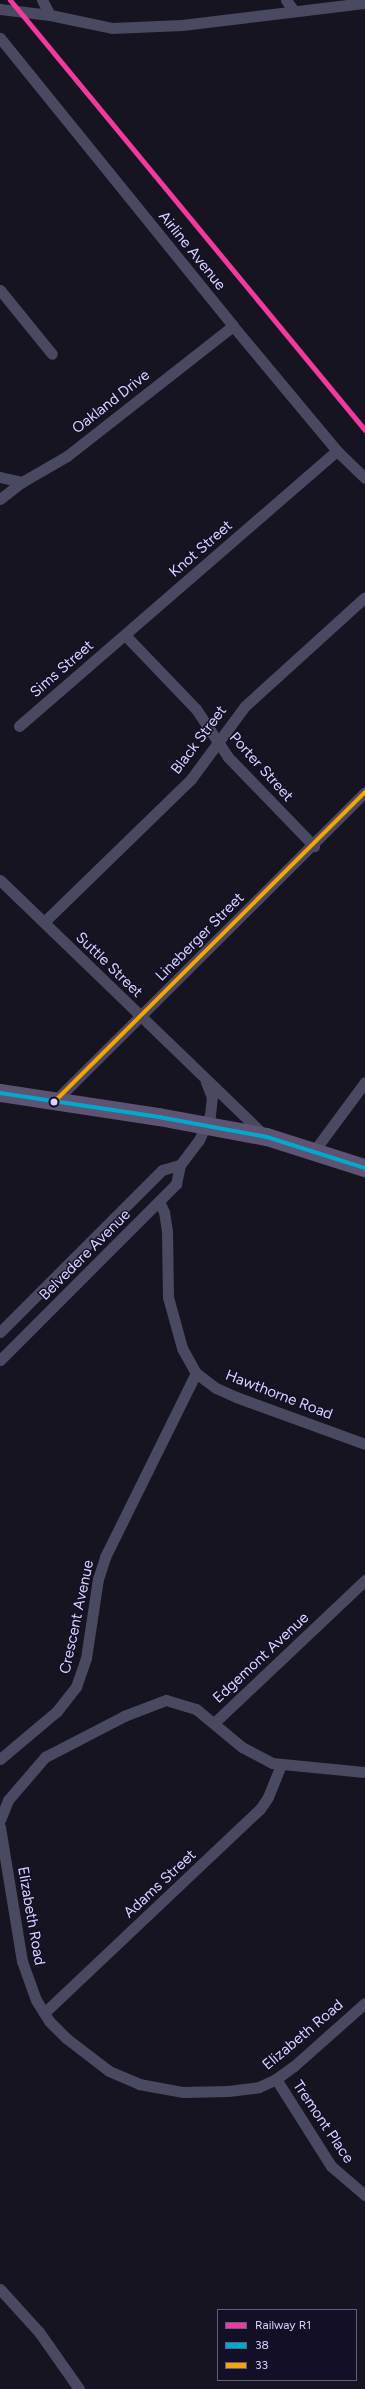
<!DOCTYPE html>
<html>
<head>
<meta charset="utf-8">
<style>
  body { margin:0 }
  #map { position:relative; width:365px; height:2389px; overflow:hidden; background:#161421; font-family:Figtree,sans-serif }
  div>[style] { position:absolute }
  .street>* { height:11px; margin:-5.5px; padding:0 5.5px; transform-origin:5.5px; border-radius:5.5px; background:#4a4962 }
  .primary>* { height:18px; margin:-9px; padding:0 9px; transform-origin:9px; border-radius:9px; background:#5e5373 }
  .bus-1>* { height:4px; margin:-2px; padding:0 2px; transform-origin:2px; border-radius:2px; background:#00a9ce }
  .bus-2>* { height:4px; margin:-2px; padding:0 2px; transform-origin:2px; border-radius:2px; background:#f7a600 }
  .rail-1>* { height:5px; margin:-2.5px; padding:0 2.5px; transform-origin:2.5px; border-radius:2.5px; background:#f13a9d }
  .dots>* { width:11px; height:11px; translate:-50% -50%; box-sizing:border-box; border:2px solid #130f26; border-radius:50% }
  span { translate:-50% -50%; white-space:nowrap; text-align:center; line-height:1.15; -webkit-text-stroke:3px #130f26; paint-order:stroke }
  .street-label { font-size:15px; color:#d9d4ff }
  .legend { position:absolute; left:217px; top:2309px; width:140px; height:72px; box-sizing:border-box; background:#130f26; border:1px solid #625e7d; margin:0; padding:5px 7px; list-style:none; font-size:12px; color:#d9d4ff }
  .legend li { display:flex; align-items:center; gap:8px; height:20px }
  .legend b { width:20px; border:1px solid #625e7d }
</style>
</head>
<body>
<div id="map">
  <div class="street">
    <div style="left:42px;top:0;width:17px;rotate:62deg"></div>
    <div style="left:286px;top:0;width:14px;rotate:54deg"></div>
    <div style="left:0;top:9px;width:50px;rotate:6.8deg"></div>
    <div style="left:50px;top:15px;width:63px;rotate:11.8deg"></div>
    <div style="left:112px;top:28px;width:70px;rotate:-2.5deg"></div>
    <div style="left:182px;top:25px;width:184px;rotate:-6.9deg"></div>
    <div style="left:0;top:38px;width:370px;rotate:51deg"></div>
    <div style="left:233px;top:326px;width:163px;rotate:50.2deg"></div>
    <div style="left:337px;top:451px;width:39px;rotate:44deg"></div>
    <div style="left:0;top:290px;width:82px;rotate:50.9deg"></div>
    <div style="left:0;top:477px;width:23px;rotate:13deg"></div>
    <div style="left:22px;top:482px;width:52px;rotate:-30deg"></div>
    <div style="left:67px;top:456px;width:211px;rotate:-38.1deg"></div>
    <div style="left:0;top:499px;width:28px;rotate:-38deg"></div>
    <div style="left:125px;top:635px;width:103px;rotate:46.2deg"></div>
    <div style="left:196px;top:709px;width:58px;rotate:56.3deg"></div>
    <div style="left:228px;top:757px;width:124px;rotate:46deg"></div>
    <div style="left:19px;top:726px;width:420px;rotate:-40.9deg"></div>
    <div style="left:0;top:880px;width:368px;rotate:44deg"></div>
    <div style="left:44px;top:922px;width:205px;rotate:-44.2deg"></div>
    <div style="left:191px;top:779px;width:91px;rotate:-53.5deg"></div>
    <div style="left:245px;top:706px;width:162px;rotate:-42.2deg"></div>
    <div style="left:54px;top:1102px;width:439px;rotate:-44.9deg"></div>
    <div style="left:314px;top:1151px;width:86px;rotate:-53.5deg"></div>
    <div style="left:159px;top:1201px;width:12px;rotate:66deg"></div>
    <div style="left:164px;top:1212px;width:20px;rotate:81deg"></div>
    <div style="left:167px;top:1232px;width:65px;rotate:89.1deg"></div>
    <div style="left:168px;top:1297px;width:53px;rotate:74.6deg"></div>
    <div style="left:182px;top:1348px;width:29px;rotate:61deg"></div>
    <div style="left:196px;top:1373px;width:25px;rotate:37deg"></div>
    <div style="left:216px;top:1388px;width:22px;rotate:24deg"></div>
    <div style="left:236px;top:1397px;width:137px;rotate:20deg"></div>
    <div style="left:0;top:1332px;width:229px;rotate:-45deg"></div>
    <div style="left:162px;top:1170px;width:19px;rotate:-16deg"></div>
    <div style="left:0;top:1360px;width:249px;rotate:-45deg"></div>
    <div style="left:176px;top:1184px;width:19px;rotate:-78deg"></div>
    <div style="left:180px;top:1165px;width:31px;rotate:-53deg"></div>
    <div style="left:199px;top:1140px;width:27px;rotate:-66deg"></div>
    <div style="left:210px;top:1115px;width:18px;rotate:-84deg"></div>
    <div style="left:212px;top:1097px;width:16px;rotate:-112deg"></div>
    <div style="left:215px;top:1722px;width:207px;rotate:-43.4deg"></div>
    <div style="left:0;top:1759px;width:75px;rotate:-40.1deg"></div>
    <div style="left:57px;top:1711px;width:31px;rotate:-52deg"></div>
    <div style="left:76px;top:1687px;width:31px;rotate:-71deg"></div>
    <div style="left:86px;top:1658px;width:80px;rotate:-81.4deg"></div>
    <div style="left:98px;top:1579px;width:23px;rotate:-72deg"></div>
    <div style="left:105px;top:1557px;width:205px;rotate:-63.7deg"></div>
    <div style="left:0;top:1820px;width:22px;rotate:-68deg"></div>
    <div style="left:8px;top:1800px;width:57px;rotate:-49.3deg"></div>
    <div style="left:45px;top:1757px;width:89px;rotate:-27.4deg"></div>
    <div style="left:124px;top:1716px;width:45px;rotate:-20.9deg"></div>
    <div style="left:166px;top:1700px;width:31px;rotate:17deg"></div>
    <div style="left:196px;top:1709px;width:60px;rotate:39.6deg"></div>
    <div style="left:242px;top:1747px;width:34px;rotate:28deg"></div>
    <div style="left:272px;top:1763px;width:93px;rotate:5.5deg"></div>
    <div style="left:0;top:1827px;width:136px;rotate:80.7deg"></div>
    <div style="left:22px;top:1961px;width:41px;rotate:70.3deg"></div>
    <div style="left:36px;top:2000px;width:25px;rotate:58deg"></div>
    <div style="left:49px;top:2021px;width:24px;rotate:45deg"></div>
    <div style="left:66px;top:2038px;width:54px;rotate:37.5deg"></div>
    <div style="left:109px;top:2071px;width:33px;rotate:23deg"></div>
    <div style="left:139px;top:2084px;width:45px;rotate:10.3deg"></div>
    <div style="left:183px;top:2092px;width:45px;rotate:-1.3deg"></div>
    <div style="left:228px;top:2091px;width:31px;rotate:-7deg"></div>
    <div style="left:259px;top:2087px;width:19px;rotate:-25deg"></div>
    <div style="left:276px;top:2079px;width:22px;rotate:-36deg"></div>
    <div style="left:294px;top:2066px;width:95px;rotate:-41.6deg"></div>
    <div style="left:44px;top:2013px;width:297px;rotate:-43.4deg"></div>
    <div style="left:260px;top:1809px;width:14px;rotate:-56deg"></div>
    <div style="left:268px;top:1797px;width:35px;rotate:-68deg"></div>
    <div style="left:276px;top:2079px;width:103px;rotate:57.7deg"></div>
    <div style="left:331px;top:2166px;width:45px;rotate:40.5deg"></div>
    <div style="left:0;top:2289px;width:58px;rotate:47.8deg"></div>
    <div style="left:39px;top:2332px;width:70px;rotate:54.9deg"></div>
  </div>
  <div class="primary">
    <div style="left:0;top:1093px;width:161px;rotate:8.6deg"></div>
    <div style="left:159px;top:1117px;width:110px;rotate:10.5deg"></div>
    <div style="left:267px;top:1137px;width:103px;rotate:17.6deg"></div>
  </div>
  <div class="bus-1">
    <div style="left:0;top:1093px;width:161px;rotate:8.6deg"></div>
    <div style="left:159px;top:1117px;width:110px;rotate:10.5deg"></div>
    <div style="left:267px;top:1137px;width:103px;rotate:17.6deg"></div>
  </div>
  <div class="bus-2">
    <div style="left:54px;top:1102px;width:439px;rotate:-44.9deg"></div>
  </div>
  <div class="rail-1">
    <div style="left:10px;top:0;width:558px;rotate:50.46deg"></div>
  </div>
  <div class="dots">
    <div style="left:54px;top:1102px;background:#d9d4ff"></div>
  </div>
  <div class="street-label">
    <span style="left:192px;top:251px;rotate:51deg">Airline Avenue</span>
    <span style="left:111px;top:402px;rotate:-38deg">Oakland Drive</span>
    <span style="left:201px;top:549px;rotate:-41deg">Knot Street</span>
    <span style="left:62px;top:669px;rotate:-41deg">Sims Street</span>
    <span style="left:199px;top:740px;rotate:-53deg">Black Street</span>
    <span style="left:261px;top:767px;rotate:48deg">Porter Street</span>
    <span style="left:200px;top:937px;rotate:-45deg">Lineberger Street</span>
    <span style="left:109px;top:965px;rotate:44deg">Suttle Street</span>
    <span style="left:85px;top:1255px;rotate:-45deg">Belvedere Avenue</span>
    <span style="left:279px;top:1395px;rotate:21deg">Hawthorne Road</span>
    <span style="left:77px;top:1617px;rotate:-78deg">Crescent Avenue</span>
    <span style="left:261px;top:1658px;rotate:-43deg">Edgemont Avenue</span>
    <span style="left:160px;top:1884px;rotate:-43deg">Adams Street</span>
    <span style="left:31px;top:1916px;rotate:80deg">Elizabeth Road</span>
    <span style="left:303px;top:2035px;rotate:-40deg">Elizabeth Road</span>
    <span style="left:323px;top:2122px;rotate:56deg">Tremont Place</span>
  </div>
  <ul class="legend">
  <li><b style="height:5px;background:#f13a9d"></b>Railway R1</li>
  <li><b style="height:5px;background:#00a9ce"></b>38</li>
  <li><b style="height:5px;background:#f7a600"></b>33</li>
  </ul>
</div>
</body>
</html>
